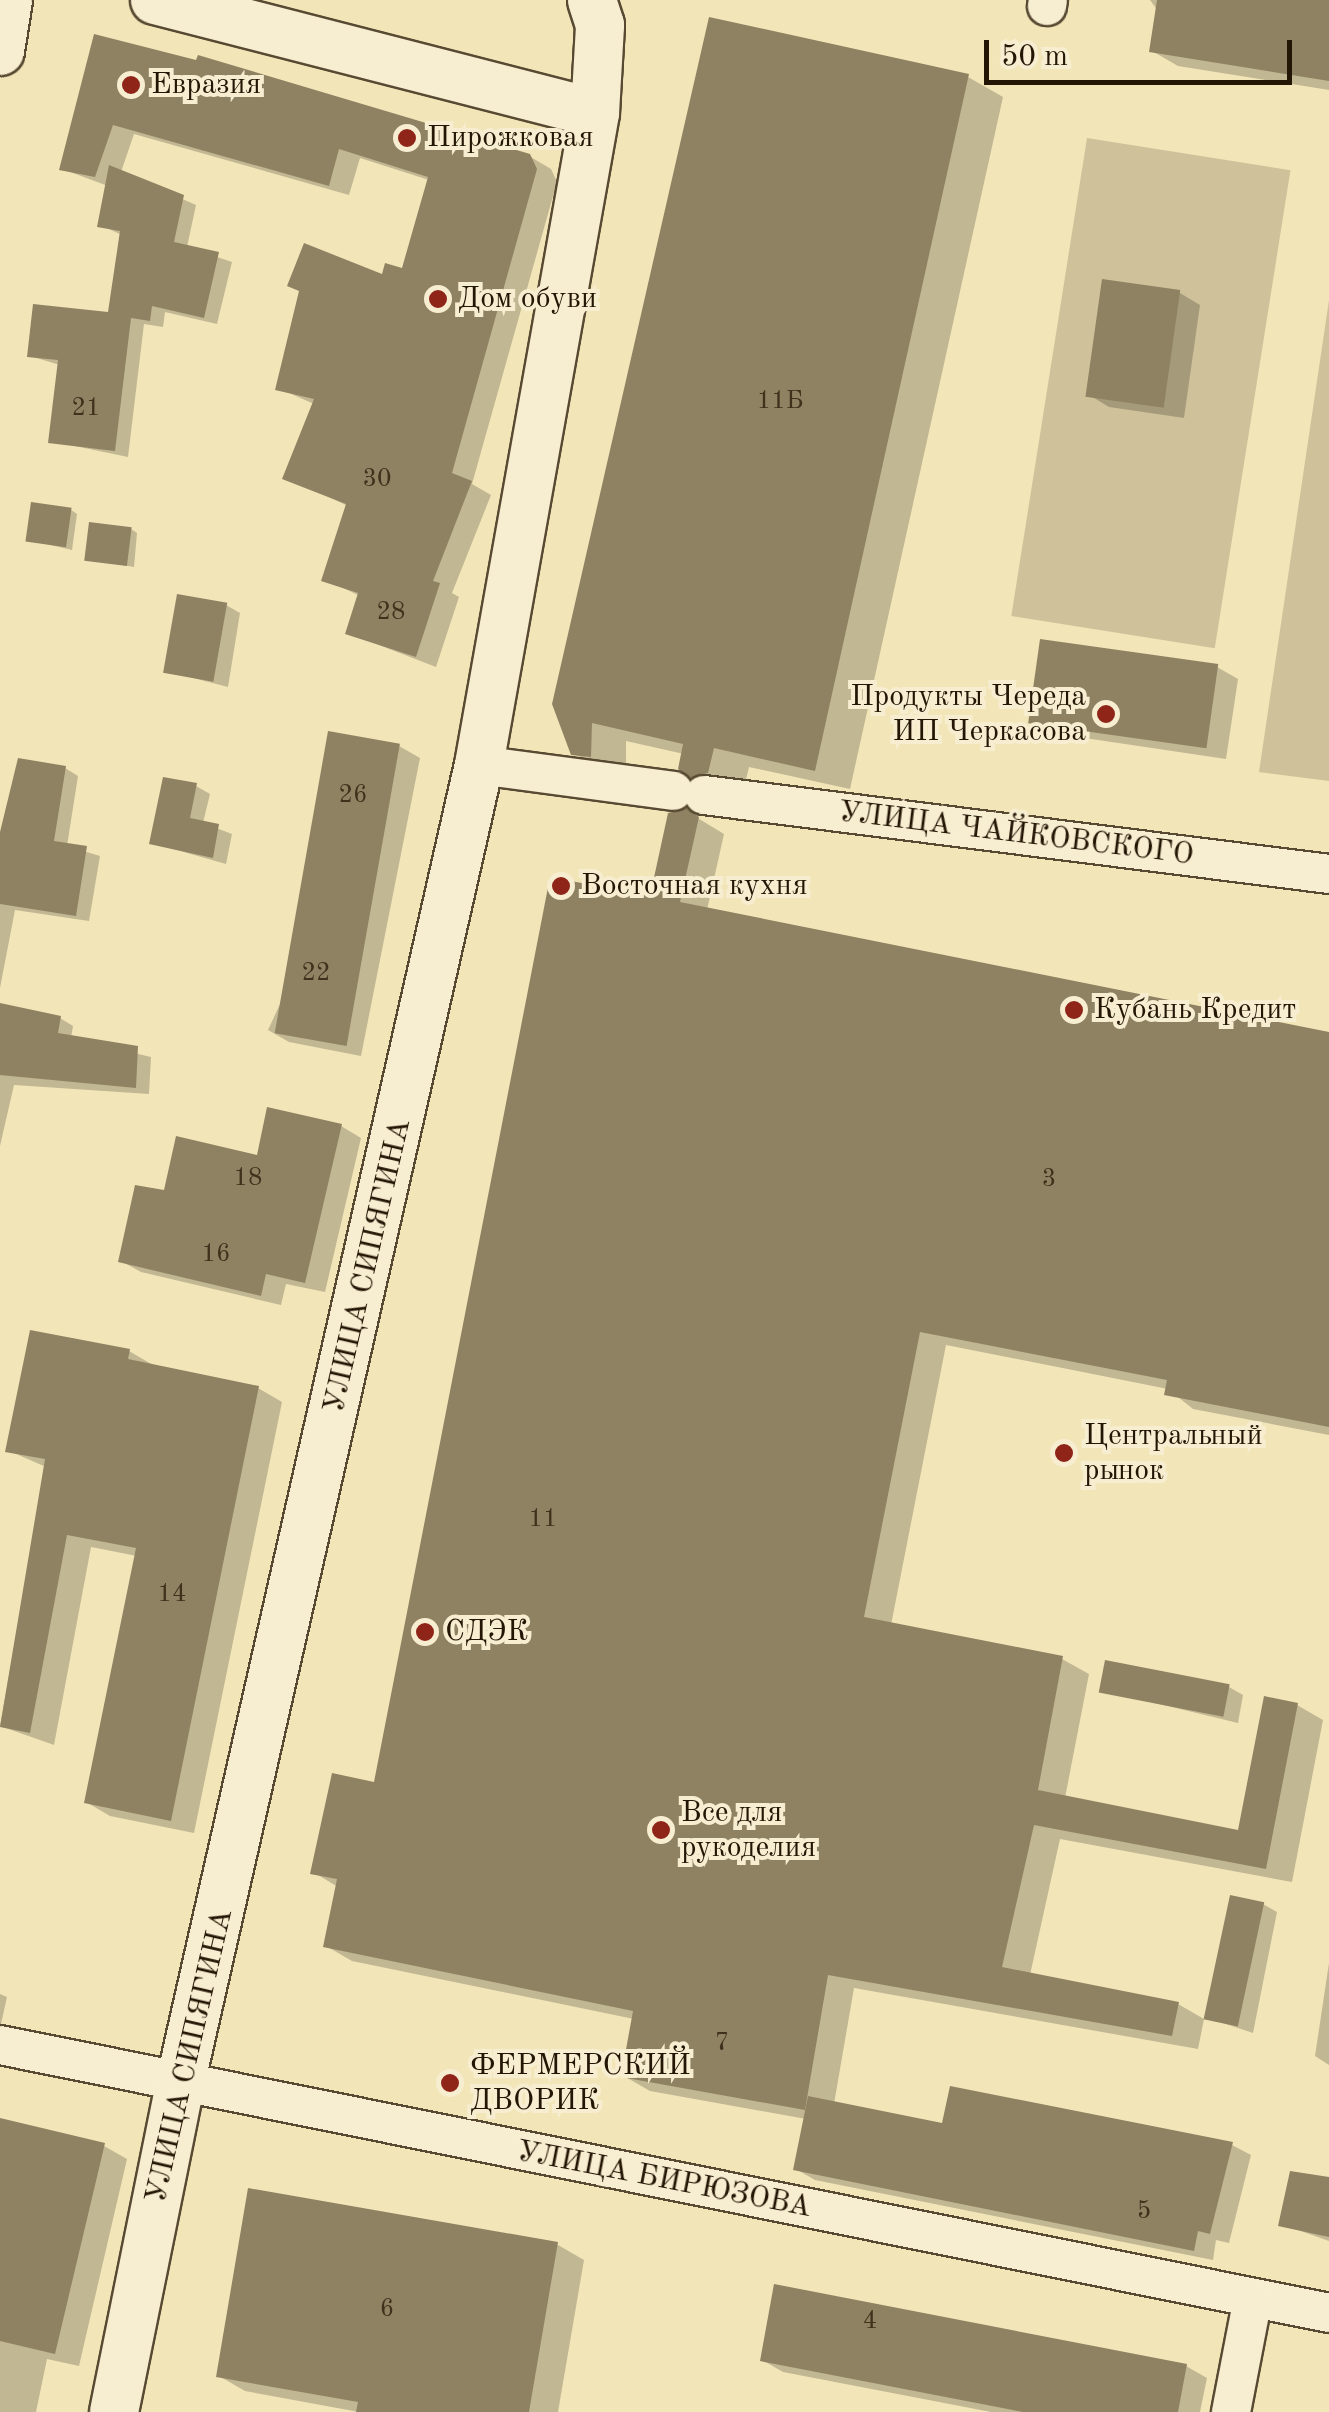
<!DOCTYPE html>
<html>
<head>
<meta charset="utf-8">
<style>
  body { margin:0 }
  #map { position:relative; width:1329px; height:2412px; overflow:hidden; background:#f2e5b8; font-family:"Old Standard TT",serif }
  div>[style] { position:absolute }
  .green>* { inset:0; background:#cfc29a; transform-origin:0 0 }
  .shadow>* { inset:0; background:#0003 }
  .building>* { inset:0; background:#8f8262; transform-origin:0 0 }
  .roads { filter:drop-shadow(2px 0 #584a32) drop-shadow(-2px 0 #584a32) drop-shadow(0 2px #584a32) drop-shadow(0 -2px #584a32) }
  .minor>* { height:38px; margin:-19px; padding:0 19px; transform-origin:19px; border-radius:19px; background:#f7eed1 }
  .tertiary>* { height:48px; margin:-24px; padding:0 24px; transform-origin:24px; border-radius:24px; background:#f7eed1 }
  .dots>* { width:28px; height:28px; translate:-50% -50%; box-sizing:border-box; border:5px solid #f7eed1; border-radius:50% }
  span { translate:-50% -50%; white-space:nowrap; text-align:center; line-height:1.15; -webkit-text-stroke:8px #f7eed1; paint-order:stroke }
  .number-label { font-size:25px; color:#3f311c }
  .number-label span { -webkit-text-stroke-width:0 }
  .poi-label { font-size:30px; color:#241605 }
  .left { translate:0 -50%; text-align:left }
  .right { translate:-100% -50%; text-align:right }
  .street-label { font-size:30px; color:#241605 }
  .scale { position:absolute; left:984px; top:40px; width:308px; height:45px; box-sizing:border-box; border:5px solid #241605; border-top:0; padding-left:12px; font-size:30px; line-height:35px; white-space:nowrap; color:#241605; -webkit-text-stroke:8px #f7eed1; paint-order:stroke }
</style>
</head>
<body>
<div id="map">
  <div class="green">
    <div style="left:1087px;top:138px;width:206px;height:484px;rotate:9deg"></div>
    <div style="clip-path:polygon(1329px 300px,1329px 781px,1259px 772px)"></div>
  </div>
  <div class="shadow">
    <div style="clip-path:polygon(1150px 0,1329px 0,1329px 90px,1178px 66px,1152px 51px,1158px 11px)"></div>
    <div style="clip-path:polygon(96px 37px,529px 156px,551px 169px,557px 182px,472px 484px,491px 495px,452px 593px,459px 597px,436px 667px,348px 633px,360px 596px,324px 579px,348px 506px,286px 477px,314px 404px,278px 388px,383px 278px,404px 271px,429px 180px,360px 158px,349px 195px,134px 134px,121px 172px,196px 205px,187px 247px,232px 262px,217px 324px,165px 312px,163px 327px,144px 324px,128px 457px,51px 441px,60px 365px,30px 356px,110px 315px,122px 235px,100px 225px,108px 186px,62px 169px)"></div>
    <div style="clip-path:polygon(968px 77px,1003px 97px,850px 789px,749px 767px,743px 792px,728px 796px,692px 776px,684px 754px,626px 741px,626px 776px,609px 774px,573px 753px)"></div>
    <div style="clip-path:polygon(1180px 293px,1200px 305px,1184px 418px,1109px 407px,1089px 395px)"></div>
    <div style="clip-path:polygon(71px 510px,77px 514px,72px 550px,29px 540px)"></div>
    <div style="clip-path:polygon(131px 529px,137px 533px,134px 567px,87px 559px)"></div>
    <div style="clip-path:polygon(226px 605px,240px 613px,228px 687px,166px 671px)"></div>
    <div style="clip-path:polygon(1217px 667px,1238px 679px,1226px 759px,1051px 733px,1031px 721px)"></div>
    <div style="clip-path:polygon(399px 746px,420px 758px,361px 1056px,289px 1042px,268px 1030px)"></div>
    <div style="clip-path:polygon(65px 768px,78px 776px,67px 846px,100px 856px,89px 921px,15px 910px,0 988px,0 835px)"></div>
    <div style="clip-path:polygon(196px 786px,210px 794px,203px 823px,232px 834px,226px 864px,152px 843px)"></div>
    <div style="clip-path:polygon(686px 811px,724px 834px,707px 910px,1329px 1034px,1329px 1435px,1193px 1409px,1168px 1389px,946px 1345px,891px 1625px,1062px 1659px,1089px 1674px,1065px 1798px,1240px 1833px,1297px 1705px,1323px 1720px,1292px 1882px,1060px 1839px,1030px 1975px,1178px 2004px,1204px 2019px,1198px 2049px,854px 1988px,834px 2104px,944px 2126px,1232px 2145px,1251px 2155px,1229px 2243px,1216px 2240px,1213px 2260px,815px 2180px,796px 2169px,806px 2119px,650px 2091px,624px 2076px,634px 2019px,352px 1961px,326px 1946px,338px 1887px,313px 1872px,376px 1785px,652px 899px)"></div>
    <div style="clip-path:polygon(0 1005px,60px 1018px,73px 1026px,71px 1038px,151px 1057px,149px 1094px,14px 1085px,0 1146px)"></div>
    <div style="clip-path:polygon(341px 1126px,361px 1138px,325px 1292px,286px 1284px,281px 1305px,141px 1272px,121px 1261px,166px 1193px)"></div>
    <div style="clip-path:polygon(129px 1351px,153px 1365px,258px 1388px,282px 1402px,194px 1833px,110px 1816px,86px 1802px,137px 1556px,91px 1547px,54px 1745px,0 1726px,46px 1467px,7px 1450px)"></div>
    <div style="clip-path:polygon(1229px 1687px,1243px 1695px,1238px 1723px,1101px 1690px)"></div>
    <div style="clip-path:polygon(1263px 1904px,1277px 1912px,1253px 2033px,1208px 2018px)"></div>
    <div style="clip-path:polygon(1329px 1963px,1329px 2065px,1315px 2056px)"></div>
    <div style="clip-path:polygon(0 1994px,7px 1997px,1px 2024px,0 2024px)"></div>
    <div style="clip-path:polygon(0 2121px,104px 2146px,127px 2159px,79px 2366px,47px 2359px,36px 2412px,0 2412px)"></div>
    <div style="clip-path:polygon(1329px 2179px,1329px 2241px,1281px 2224px)"></div>
    <div style="clip-path:polygon(558px 2245px,584px 2260px,558px 2412px,359px 2412px,245px 2391px,219px 2376px)"></div>
    <div style="clip-path:polygon(762px 2360px,1186px 2366px,1207px 2378px,1200px 2412px,991px 2412px,783px 2372px)"></div>
  </div>
  <div class="building">
    <div style="clip-path:polygon(1157px 0,1329px 0,1329px 81px,1149px 52px)"></div>
    <div style="clip-path:polygon(709px 17px,969px 74px,815px 771px,714px 748px,708px 773px,690px 778px,678px 769px,683px 744px,592px 723px,591px 757px,571px 755px,552px 704px)"></div>
    <div style="clip-path:polygon(94px 34px,196px 60px,198px 55px,530px 154px,537px 169px,452px 473px,472px 481px,433px 581px,440px 583px,416px 657px,345px 634px,358px 593px,321px 581px,346px 504px,282px 479px,314px 399px,275px 390px,299px 291px,287px 286px,304px 243px,382px 274px,385px 263px,402px 268px,428px 177px,339px 149px,329px 186px,113px 125px,95px 177px,59px 170px)"></div>
    <div style="clip-path:polygon(109px 165px,184px 195px,174px 242px,219px 252px,204px 318px,152px 306px,150px 321px,131px 318px,115px 451px,48px 443px,58px 360px,27px 357px,33px 304px,108px 312px,120px 231px,97px 227px)"></div>
    <div style="left:1102px;top:279px;width:79px;height:119px;rotate:8deg"></div>
    <div style="left:31px;top:502px;width:41px;height:40px;rotate:8deg"></div>
    <div style="left:89px;top:522px;width:43px;height:39px;rotate:7deg"></div>
    <div style="left:177px;top:594px;width:51px;height:80px;rotate:10deg"></div>
    <div style="left:1040px;top:639px;width:180px;height:85px;rotate:8deg"></div>
    <div style="left:328px;top:731px;width:73px;height:307px;rotate:10deg"></div>
    <div style="clip-path:polygon(18px 758px,66px 766px,54px 841px,87px 846px,76px 916px,0 904px,0 832px)"></div>
    <div style="clip-path:polygon(163px 777px,197px 783px,190px 818px,219px 824px,213px 858px,149px 844px)"></div>
    <div style="clip-path:polygon(687px 808px,699px 817px,680px 902px,1329px 1032px,1329px 1427px,1164px 1395px,1167px 1380px,920px 1332px,864px 1617px,1063px 1656px,1038px 1790px,1238px 1830px,1264px 1696px,1298px 1703px,1266px 1869px,1034px 1825px,1002px 1967px,1179px 2002px,1172px 2036px,828px 1975px,805px 2110px,621px 2077px,633px 2011px,323px 1947px,337px 1879px,310px 1874px,332px 1773px,374px 1782px,550px 877px,650px 896px,668px 813px)"></div>
    <div style="clip-path:polygon(0 1003px,61px 1016px,58px 1033px,138px 1046px,136px 1088px,0 1075px)"></div>
    <div style="clip-path:polygon(267px 1107px,342px 1124px,305px 1283px,266px 1274px,261px 1296px,118px 1262px,135px 1185px,164px 1190px,176px 1136px,257px 1155px)"></div>
    <div style="clip-path:polygon(30px 1330px,130px 1349px,128px 1359px,259px 1386px,171px 1821px,84px 1803px,136px 1548px,67px 1535px,30px 1733px,0 1727px,45px 1459px,5px 1452px)"></div>
    <div style="left:1105px;top:1660px;width:127px;height:33px;rotate:11deg"></div>
    <div style="left:1230px;top:1895px;width:35px;height:127px;rotate:12deg"></div>
    <div style="clip-path:polygon(950px 2086px,1233px 2142px,1210px 2234px,1198px 2231px,1194px 2251px,793px 2170px,808px 2096px,942px 2123px)"></div>
    <div style="clip-path:polygon(0 2118px,105px 2143px,55px 2354px,0 2341px)"></div>
    <div style="clip-path:polygon(1290px 2171px,1329px 2177px,1329px 2237px,1278px 2226px)"></div>
    <div style="clip-path:polygon(248px 2188px,558px 2242px,529px 2412px,356px 2412px,358px 2402px,216px 2377px)"></div>
    <div style="clip-path:polygon(774px 2284px,1187px 2364px,1178px 2412px,1023px 2412px,760px 2361px)"></div>
  </div>
  <div class="roads">
    <div class="minor">
      <div style="left:1047px;top:6px;width:6px;rotate:-81deg"></div>
      <div style="left:479px;top:765px;width:196px;rotate:7.6deg"></div>
      <div style="left:704px;top:795px;width:630px;rotate:7.2deg"></div>
      <div style="left:0;top:2045px;width:1356px;rotate:11.4deg"></div>
      <div style="left:1231px;top:2412px;width:116px;rotate:-79.1deg"></div>
    </div>
    <div class="tertiary">
      <div style="left:155px;top:0;width:454px;rotate:14.4deg"></div>
      <div style="left:0;top:51px;width:52px;rotate:-81.1deg"></div>
      <div style="left:114px;top:2412px;width:335px;rotate:-78.6deg"></div>
      <div style="left:180px;top:2084px;width:1352px;rotate:-77.23deg"></div>
      <div style="left:479px;top:765px;width:662px;rotate:-79.91deg"></div>
      <div style="left:595px;top:113px;width:88px;rotate:-86.7deg"></div>
      <div style="left:600px;top:25px;width:26px;rotate:-108deg"></div>
    </div>
  </div>
  <div class="dots">
    <div style="left:131px;top:85px;background:#8f2418"></div>
    <div style="left:407px;top:138px;background:#8f2418"></div>
    <div style="left:438px;top:299px;background:#8f2418"></div>
    <div style="left:1106px;top:714px;background:#8f2418"></div>
    <div style="left:561px;top:886px;background:#8f2418"></div>
    <div style="left:1074px;top:1010px;background:#8f2418"></div>
    <div style="left:1064px;top:1453px;background:#8f2418"></div>
    <div style="left:425px;top:1632px;background:#8f2418"></div>
    <div style="left:661px;top:1830px;background:#8f2418"></div>
    <div style="left:450px;top:2083px;background:#8f2418"></div>
  </div>
  <div class="number-label">
    <span style="left:780px;top:402px">11Б</span>
    <span style="left:86px;top:409px">21</span>
    <span style="left:377px;top:480px">30</span>
    <span style="left:391px;top:613px">28</span>
    <span style="left:353px;top:796px">26</span>
    <span style="left:316px;top:974px">22</span>
    <span style="left:248px;top:1179px">18</span>
    <span style="left:1049px;top:1180px">3</span>
    <span style="left:216px;top:1255px">16</span>
    <span style="left:543px;top:1520px">11</span>
    <span style="left:172px;top:1595px">14</span>
    <span style="left:722px;top:2044px">7</span>
    <span style="left:1144px;top:2212px">5</span>
    <span style="left:387px;top:2310px">6</span>
    <span style="left:870px;top:2322px">4</span>
  </div>
  <div class="poi-label">
    <span class="left" style="left:151px;top:85px">Евразия</span>
    <span class="left" style="left:427px;top:138px">Пирожковая</span>
    <span class="left" style="left:458px;top:299px">Дом обуви</span>
    <span class="right" style="left:1086px;top:714px">Продукты Череда<br>ИП Черкасова</span>
    <span class="left" style="left:581px;top:886px">Восточная кухня</span>
    <span class="left" style="left:1094px;top:1010px">Кубань Кредит</span>
    <span class="left" style="left:1084px;top:1453px">Центральный<br>рынок</span>
    <span class="left" style="left:445px;top:1632px">СДЭК</span>
    <span class="left" style="left:681px;top:1830px">Все для<br>рукоделия</span>
    <span class="left" style="left:470px;top:2083px">ФЕРМЕРСКИЙ<br>ДВОРИК</span>
  </div>
  <div class="street-label">
    <span style="left:1016px;top:834px;rotate:7deg">УЛИЦА ЧАЙКОВСКОГО</span>
    <span style="left:368px;top:1266px;rotate:-77deg">УЛИЦА СИПЯГИНА</span>
    <span style="left:190px;top:2056px;rotate:-77deg">УЛИЦА СИПЯГИНА</span>
    <span style="left:664px;top:2180px;rotate:11deg">УЛИЦА БИРЮЗОВА</span>
  </div>
  <div class="scale">50 m</div>
</div>
</body>
</html>
